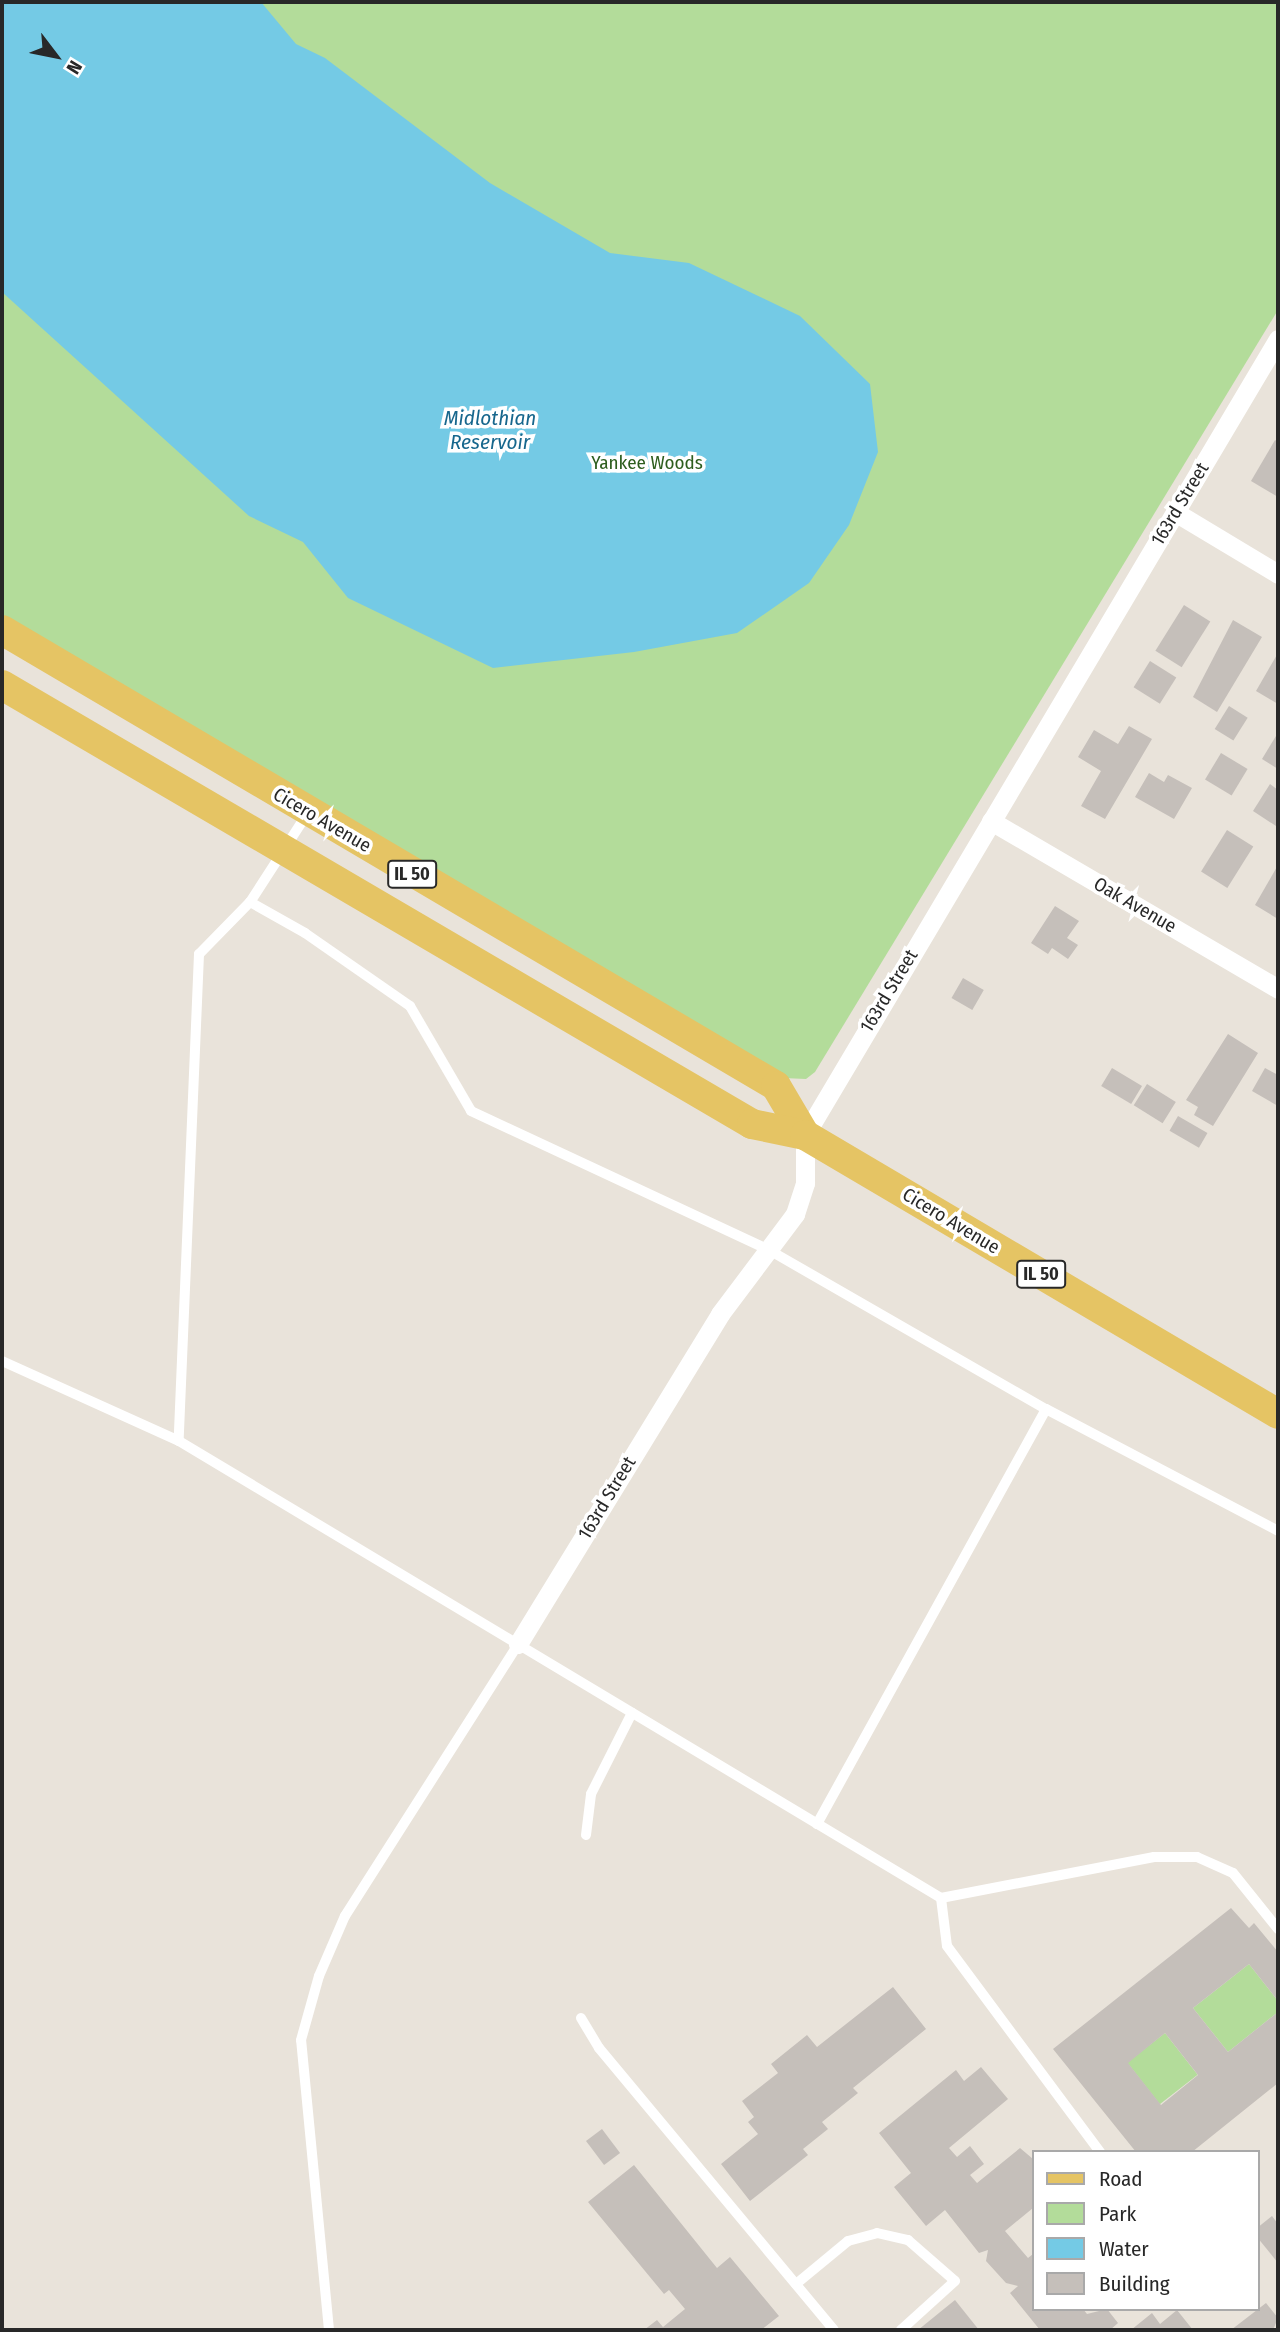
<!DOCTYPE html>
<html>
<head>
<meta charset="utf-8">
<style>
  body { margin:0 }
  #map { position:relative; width:1280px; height:2332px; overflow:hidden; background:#e9e3da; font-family:"Fira Sans Condensed",sans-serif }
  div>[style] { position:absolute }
  .green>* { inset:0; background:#b3dc9a; transform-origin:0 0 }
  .water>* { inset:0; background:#74cae5 }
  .building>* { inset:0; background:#c5bfba; transform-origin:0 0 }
  .lane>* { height:10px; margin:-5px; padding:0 5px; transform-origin:5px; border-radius:5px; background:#fff }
  .street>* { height:19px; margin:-9.5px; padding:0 9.5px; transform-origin:9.5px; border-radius:9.5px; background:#fff }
  .primary>* { height:30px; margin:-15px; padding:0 15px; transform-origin:15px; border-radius:15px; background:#e5c464 }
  span { translate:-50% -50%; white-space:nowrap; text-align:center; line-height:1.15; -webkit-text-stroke:7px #fff; paint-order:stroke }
  .shield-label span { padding:2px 5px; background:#fff; border:2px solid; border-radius:5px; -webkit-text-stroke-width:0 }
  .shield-label { font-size:18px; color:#282828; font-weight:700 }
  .park-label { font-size:19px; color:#2d5e1e }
  .street-label { font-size:19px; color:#282828 }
  .water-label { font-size:21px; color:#17678d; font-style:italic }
  .frame { position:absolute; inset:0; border:4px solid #282828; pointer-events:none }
  .legend { position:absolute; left:1032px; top:2150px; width:228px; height:161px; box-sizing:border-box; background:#fff; border:2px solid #a9a9a9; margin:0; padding:9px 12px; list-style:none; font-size:21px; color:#282828 }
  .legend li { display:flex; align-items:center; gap:14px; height:35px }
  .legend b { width:35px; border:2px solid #a9a9a9 }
  .north { position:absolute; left:21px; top:21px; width:70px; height:70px; -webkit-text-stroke:5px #fff; paint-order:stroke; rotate:122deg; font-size:19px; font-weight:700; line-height:28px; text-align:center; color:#282828 }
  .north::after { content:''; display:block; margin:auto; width:24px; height:32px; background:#282828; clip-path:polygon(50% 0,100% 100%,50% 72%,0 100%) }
</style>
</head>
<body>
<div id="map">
  <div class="green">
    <div style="clip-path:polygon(2px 2px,1278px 2px,1278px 310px,815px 1072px,806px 1079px,783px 1078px,2px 619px)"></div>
    <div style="clip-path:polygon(1249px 1964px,1278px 2001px,1278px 2012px,1228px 2052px,1193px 2008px)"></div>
    <div style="left:1165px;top:2033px;width:53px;height:48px;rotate:52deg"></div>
  </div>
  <div class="water">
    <div style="clip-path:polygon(2px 2px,261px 2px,296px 44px,325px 58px,490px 183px,610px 253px,689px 263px,800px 316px,870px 384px,878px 452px,849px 525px,809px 583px,737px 633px,634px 652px,493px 668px,348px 598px,303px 542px,249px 516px,2px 292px)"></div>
  </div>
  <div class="building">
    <div style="clip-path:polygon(1275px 440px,1278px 442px,1278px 497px,1251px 481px)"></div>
    <div style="left:1184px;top:605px;width:31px;height:54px;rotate:32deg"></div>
    <div style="clip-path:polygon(1233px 620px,1262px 637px,1217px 712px,1193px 697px)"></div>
    <div style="clip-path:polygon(1278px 653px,1278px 704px,1256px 691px)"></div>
    <div style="left:1150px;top:661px;width:31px;height:31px;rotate:32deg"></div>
    <div style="left:1229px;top:706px;width:22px;height:27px;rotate:32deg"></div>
    <div style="clip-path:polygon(1129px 726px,1152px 739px,1105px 819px,1081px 806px,1101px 771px,1078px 757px,1094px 730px,1118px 744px)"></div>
    <div style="clip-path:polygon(1276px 736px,1278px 737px,1278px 769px,1262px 759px)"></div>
    <div style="left:1221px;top:753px;width:31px;height:31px;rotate:31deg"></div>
    <div style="clip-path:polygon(1149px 773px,1164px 782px,1168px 775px,1192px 788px,1174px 819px,1135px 797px)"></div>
    <div style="clip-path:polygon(1270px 784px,1278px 790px,1276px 826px,1253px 811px)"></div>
    <div style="left:1227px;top:830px;width:31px;height:49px;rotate:32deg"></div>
    <div style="clip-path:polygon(1278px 865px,1278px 919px,1255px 905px)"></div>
    <div style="clip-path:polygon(1055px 906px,1079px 921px,1067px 938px,1078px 945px,1068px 959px,1052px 948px,1048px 954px,1031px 943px)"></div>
    <div style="left:963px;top:978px;width:24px;height:23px;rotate:30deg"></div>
    <div style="clip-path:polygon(1228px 1034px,1258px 1053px,1213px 1126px,1194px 1115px,1198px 1107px,1186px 1100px)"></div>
    <div style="left:1112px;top:1068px;width:35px;height:21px;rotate:31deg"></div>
    <div style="clip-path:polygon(1265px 1068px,1278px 1075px,1278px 1106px,1252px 1091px)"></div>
    <div style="left:1147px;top:1084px;width:34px;height:25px;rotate:32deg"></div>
    <div style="left:1178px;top:1116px;width:34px;height:17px;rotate:30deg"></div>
    <div style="clip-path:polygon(evenodd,1231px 1908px,1249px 1928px,1254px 1923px,1278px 1952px,1278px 2001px,1249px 1964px,1193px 2008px,1228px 2052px,1278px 2012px,1278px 2083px,1192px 2152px,1136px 2152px,1053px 2049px,1231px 1908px,1165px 2033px,1198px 2075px,1161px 2105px,1128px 2063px,1165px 2033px)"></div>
    <div style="clip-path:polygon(893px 1987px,926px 2029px,853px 2088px,858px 2093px,822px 2122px,828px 2129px,803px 2149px,808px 2155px,750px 2201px,721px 2164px,758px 2134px,748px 2122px,754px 2117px,742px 2101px,778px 2073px,771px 2064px,807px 2035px,817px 2047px)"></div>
    <div style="clip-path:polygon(981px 2067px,1008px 2099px,949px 2148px,957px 2157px,970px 2146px,984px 2164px,970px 2175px,977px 2183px,1020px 2148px,1033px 2159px,1033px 2208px,1005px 2231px,1028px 2258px,1033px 2254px,1033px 2309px,1083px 2309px,1087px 2314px,1107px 2309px,1118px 2323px,1110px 2330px,1040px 2330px,1010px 2293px,1018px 2286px,1006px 2283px,986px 2261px,988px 2250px,979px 2253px,945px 2210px,926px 2226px,894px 2187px,911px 2173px,879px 2133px,956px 2070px,964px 2081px)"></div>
    <div style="left:602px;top:2129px;width:30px;height:20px;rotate:53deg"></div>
    <div style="clip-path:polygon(634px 2165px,717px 2268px,730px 2257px,779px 2316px,761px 2330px,644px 2330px,657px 2320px,663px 2327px,685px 2309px,669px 2290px,664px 2294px,588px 2202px)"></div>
    <div style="clip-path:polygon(1272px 2216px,1278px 2224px,1278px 2263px,1257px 2237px,1257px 2228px)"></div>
    <div style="clip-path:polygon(955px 2300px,979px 2330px,918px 2330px)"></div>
    <div style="clip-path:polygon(1266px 2303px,1278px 2318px,1273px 2330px,1231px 2330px)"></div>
    <div style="clip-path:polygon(1177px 2310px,1193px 2330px,1131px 2330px,1152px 2313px,1160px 2324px)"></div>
  </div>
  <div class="lane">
    <div style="left:307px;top:814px;width:105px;rotate:122.9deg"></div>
    <div style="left:250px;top:902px;width:73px;rotate:134.4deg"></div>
    <div style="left:199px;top:954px;width:487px;rotate:92.4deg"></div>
    <div style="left:179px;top:1441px;width:889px;rotate:30.95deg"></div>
    <div style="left:941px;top:1898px;width:217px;rotate:-10.9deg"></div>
    <div style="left:1154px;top:1857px;width:43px"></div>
    <div style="left:1197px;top:1857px;width:39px;rotate:24deg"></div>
    <div style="left:1233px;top:1873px;width:72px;rotate:51.2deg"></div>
    <div style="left:250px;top:902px;width:63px;rotate:29.4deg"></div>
    <div style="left:305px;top:933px;width:128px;rotate:34.8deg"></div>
    <div style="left:410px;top:1006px;width:121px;rotate:59.8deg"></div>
    <div style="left:471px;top:1111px;width:329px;rotate:25deg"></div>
    <div style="left:769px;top:1250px;width:319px;rotate:29.9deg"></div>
    <div style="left:1046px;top:1409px;width:262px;rotate:27.7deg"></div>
    <div style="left:2px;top:1361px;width:194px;rotate:24.3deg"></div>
    <div style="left:817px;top:1824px;width:474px;rotate:-61.1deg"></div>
    <div style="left:586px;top:1835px;width:41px;rotate:-83deg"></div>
    <div style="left:591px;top:1794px;width:91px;rotate:-63.2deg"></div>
    <div style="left:941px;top:1898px;width:48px;rotate:82.9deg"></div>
    <div style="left:947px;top:1946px;width:257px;rotate:53.4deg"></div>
    <div style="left:581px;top:2018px;width:35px;rotate:59deg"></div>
    <div style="left:599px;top:2048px;width:367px;rotate:50.2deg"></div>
    <div style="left:796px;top:2284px;width:67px;rotate:-39.6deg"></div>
    <div style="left:848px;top:2241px;width:30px;rotate:-15deg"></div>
    <div style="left:877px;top:2233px;width:32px;rotate:13deg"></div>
    <div style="left:908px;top:2240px;width:62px;rotate:41.1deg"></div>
    <div style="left:955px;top:2281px;width:73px;rotate:137.8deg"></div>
    <div style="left:329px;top:2330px;width:291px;rotate:-95.5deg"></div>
    <div style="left:301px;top:2040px;width:66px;rotate:-74.3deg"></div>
    <div style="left:319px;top:1976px;width:65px;rotate:-66.6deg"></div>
    <div style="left:345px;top:1916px;width:322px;rotate:-57.5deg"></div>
  </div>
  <div class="street">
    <div style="left:1175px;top:512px;width:120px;rotate:31deg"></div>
    <div style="left:991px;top:821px;width:333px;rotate:30.3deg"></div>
    <div style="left:518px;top:1644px;width:387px;rotate:-58.5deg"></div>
    <div style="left:720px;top:1314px;width:125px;rotate:-53.1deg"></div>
    <div style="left:795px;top:1214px;width:33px;rotate:-72deg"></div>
    <div style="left:805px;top:1183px;width:48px;rotate:-90deg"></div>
    <div style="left:805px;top:1135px;width:926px;rotate:-59.28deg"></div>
  </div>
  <div class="primary">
    <div style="left:2px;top:630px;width:898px;rotate:30.5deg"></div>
    <div style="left:776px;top:1086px;width:57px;rotate:59.4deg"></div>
    <div style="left:2px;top:685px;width:869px;rotate:30.34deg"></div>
    <div style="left:752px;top:1124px;width:54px;rotate:11.7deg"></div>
    <div style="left:805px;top:1135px;width:549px;rotate:30.53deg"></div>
  </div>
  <div class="shield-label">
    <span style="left:412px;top:874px">IL 50</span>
    <span style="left:1041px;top:1274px">IL 50</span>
  </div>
  <div class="park-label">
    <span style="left:647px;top:463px">Yankee Woods</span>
  </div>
  <div class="street-label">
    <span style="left:1180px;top:504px;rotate:-59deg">163rd Street</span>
    <span style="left:322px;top:820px;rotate:30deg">Cicero Avenue</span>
    <span style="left:1135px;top:905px;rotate:30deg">Oak Avenue</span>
    <span style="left:889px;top:991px;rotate:-59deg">163rd Street</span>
    <span style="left:951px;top:1221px;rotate:31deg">Cicero Avenue</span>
    <span style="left:607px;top:1498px;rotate:-59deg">163rd Street</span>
  </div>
  <div class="water-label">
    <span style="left:490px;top:430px">Midlothian<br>Reservoir</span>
  </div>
  <div class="frame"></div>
  <ul class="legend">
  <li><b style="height:9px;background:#e5c464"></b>Road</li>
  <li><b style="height:19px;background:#b3dc9a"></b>Park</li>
  <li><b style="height:19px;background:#74cae5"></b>Water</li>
  <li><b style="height:19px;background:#c5bfba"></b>Building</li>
  </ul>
  <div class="north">N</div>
</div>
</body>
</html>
